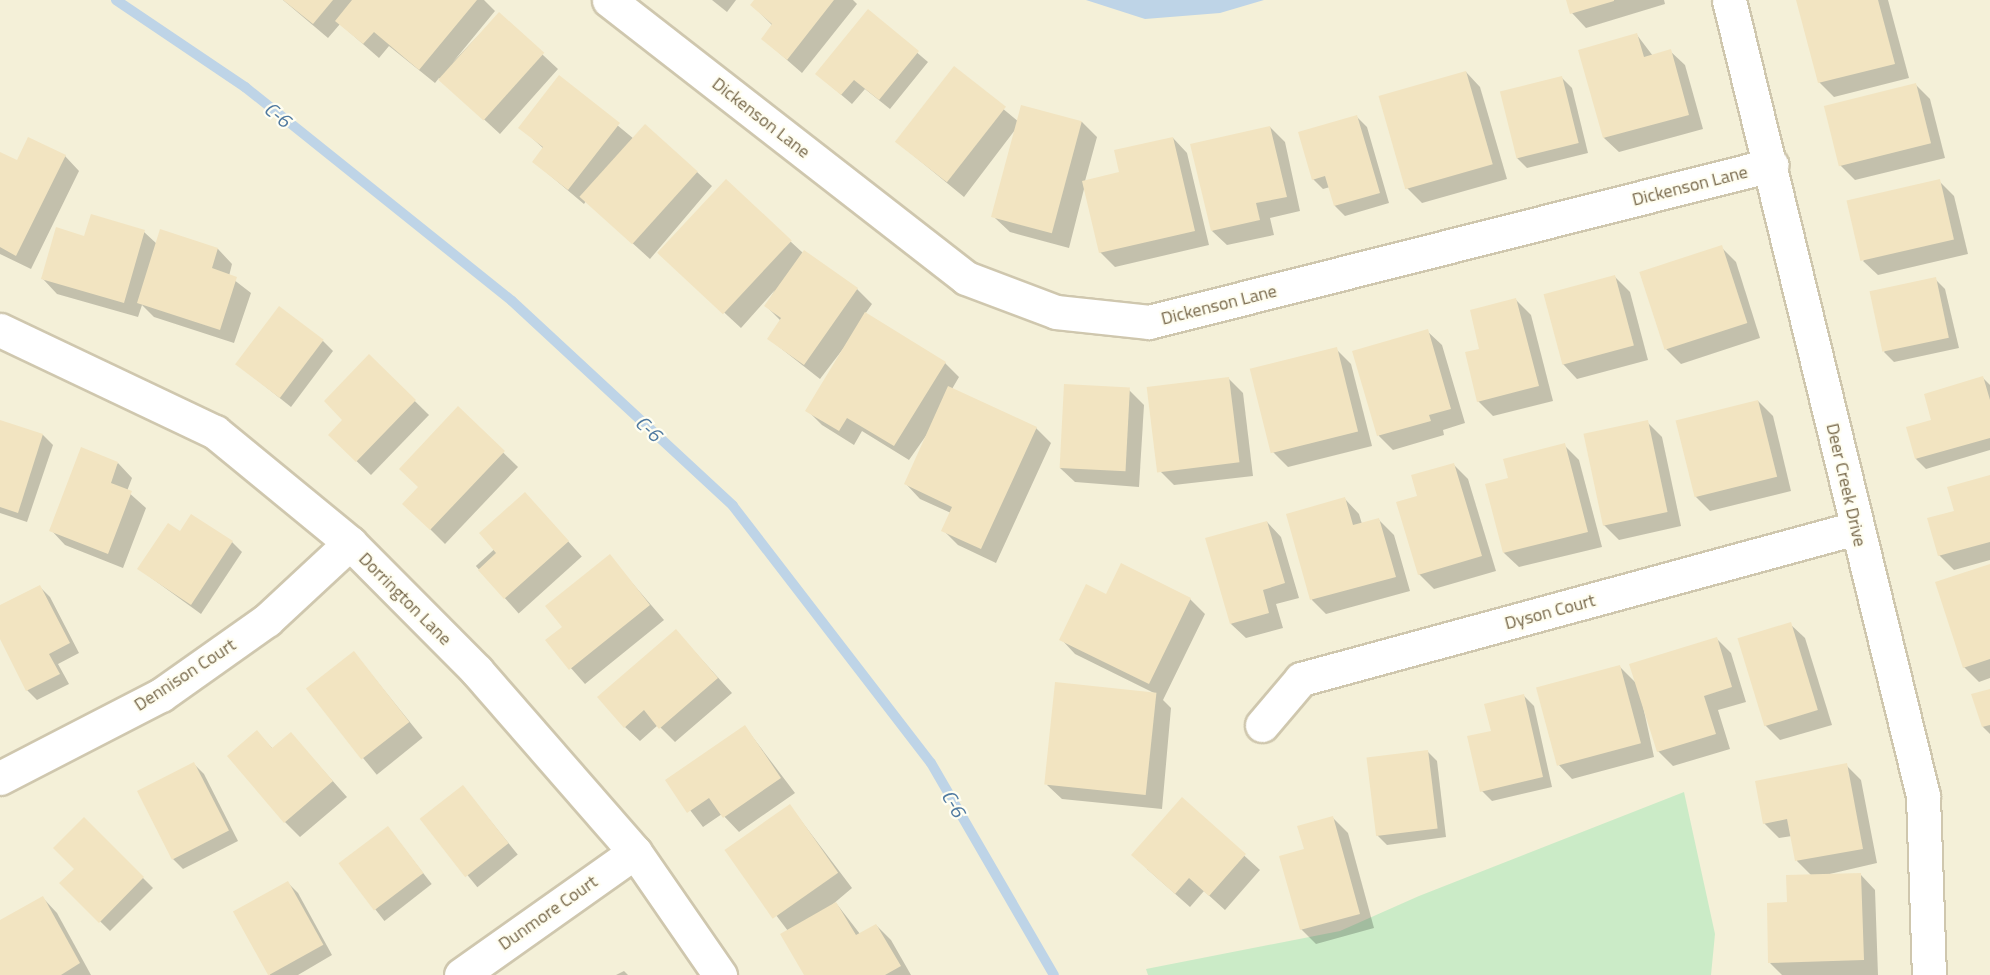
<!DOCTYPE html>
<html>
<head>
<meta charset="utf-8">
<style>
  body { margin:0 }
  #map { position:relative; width:1990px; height:975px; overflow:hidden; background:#fdfbea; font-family:"Titillium Web",sans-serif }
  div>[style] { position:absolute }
  .residential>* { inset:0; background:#f4f0d8; transform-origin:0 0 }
  .green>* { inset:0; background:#cbebc7 }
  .water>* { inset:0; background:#bed4e7 }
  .shadow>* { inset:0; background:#0003; transform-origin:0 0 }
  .stream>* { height:10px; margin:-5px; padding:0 5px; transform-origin:5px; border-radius:5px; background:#bed4e7 }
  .building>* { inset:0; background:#f2e4c1; transform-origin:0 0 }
  .roads { filter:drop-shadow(2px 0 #cfc7ae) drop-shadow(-2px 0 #cfc7ae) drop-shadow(0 2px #cfc7ae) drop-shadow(0 -2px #cfc7ae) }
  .minor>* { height:33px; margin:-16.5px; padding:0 16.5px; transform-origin:16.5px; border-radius:16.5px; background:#fff }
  span { translate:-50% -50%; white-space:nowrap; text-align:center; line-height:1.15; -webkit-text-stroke:4.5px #fffef1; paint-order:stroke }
  .street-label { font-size:18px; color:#78694c }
  .water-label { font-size:20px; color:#4f79a0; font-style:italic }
</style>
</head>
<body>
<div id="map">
  <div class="residential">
    <div style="left:0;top:0;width:1990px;height:975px"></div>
  </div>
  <div class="green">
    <div style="clip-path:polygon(1684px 792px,1715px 934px,1711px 975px,1148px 975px,1146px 969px,1340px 931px,1419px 896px)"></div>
  </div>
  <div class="water">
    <div style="clip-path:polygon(1086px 0,1264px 0,1220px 13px,1145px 19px)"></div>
  </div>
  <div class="shadow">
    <div style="clip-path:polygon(283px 0,484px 0,495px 11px,453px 62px,499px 14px,558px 69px,500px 134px,439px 78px,435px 83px,389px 46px,379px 58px,340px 24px,328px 38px)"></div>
    <div style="clip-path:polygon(712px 0,736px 0,727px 12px)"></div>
    <div style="clip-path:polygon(756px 0,853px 0,857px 4px,802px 73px,763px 39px,773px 26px,752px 5px)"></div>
    <div style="clip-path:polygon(1568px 0,1664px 0,1665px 4px,1586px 28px,1572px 13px)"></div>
    <div style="clip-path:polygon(1798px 0,1888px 0,1909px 78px,1834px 97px,1819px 82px)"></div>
    <div style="clip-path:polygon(868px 11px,928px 62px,890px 109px,865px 89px,852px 104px,817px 74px)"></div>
    <div style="clip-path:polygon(1637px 35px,1653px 56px,1670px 51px,1685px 65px,1703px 129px,1619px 152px,1604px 138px)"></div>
    <div style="clip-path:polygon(954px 68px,1019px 122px,1082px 122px,1097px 137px,1085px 181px,1121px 173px,1173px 138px,1187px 153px,1209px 245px,1115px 267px,1100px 252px,1085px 185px,1069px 248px,1010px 232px,995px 218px,1018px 126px,964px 197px,897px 142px)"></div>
    <div style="clip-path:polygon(1466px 72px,1480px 87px,1507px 179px,1422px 203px,1407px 188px)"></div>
    <div style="clip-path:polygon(559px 77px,634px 139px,697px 172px,712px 186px,650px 259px,586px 201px,584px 204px,534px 162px,544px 149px,520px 127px)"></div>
    <div style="clip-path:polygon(1562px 78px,1572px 88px,1588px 153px,1527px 168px,1517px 158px)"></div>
    <div style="clip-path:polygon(1916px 85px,1930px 99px,1945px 158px,1855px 180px,1840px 165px)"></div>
    <div style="clip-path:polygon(1357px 117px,1367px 127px,1389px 203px,1345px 216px,1335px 206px,1330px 187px,1323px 189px,1313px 179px)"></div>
    <div style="clip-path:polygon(1270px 127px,1285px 142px,1300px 211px,1270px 218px,1274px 235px,1227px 245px,1212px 231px)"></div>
    <div style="clip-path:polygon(0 153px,17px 162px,65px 156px,79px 171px,31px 269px,0 254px)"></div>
    <div style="clip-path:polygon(1939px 181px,1954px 196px,1968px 254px,1878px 275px,1863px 261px)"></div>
    <div style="clip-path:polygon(726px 182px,803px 253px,857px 289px,872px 304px,865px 314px,945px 363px,959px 377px,952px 389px,1036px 428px,1051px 443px,996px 563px,958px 545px,943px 530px,951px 513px,920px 499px,906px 484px,930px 430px,909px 460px,862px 431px,854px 445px,822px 425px,807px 410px,849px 341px,820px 379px,769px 339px,781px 321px,766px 306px,775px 290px,741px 328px,676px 268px)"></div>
    <div style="clip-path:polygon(144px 232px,157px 244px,218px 249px,232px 264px,229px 276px,251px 293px,234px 343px,154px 317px,142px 305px,138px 317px,57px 294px,43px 279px,85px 238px)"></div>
    <div style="clip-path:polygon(1721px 247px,1736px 262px,1760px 338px,1681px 364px,1666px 349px)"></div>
    <div style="clip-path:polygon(1615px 277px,1630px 292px,1648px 360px,1577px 379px,1563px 364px)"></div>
    <div style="clip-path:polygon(1935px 279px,1945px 289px,1959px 348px,1894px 362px,1884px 352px)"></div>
    <div style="clip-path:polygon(1516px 300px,1531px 315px,1553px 401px,1493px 416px,1478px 401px,1481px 350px)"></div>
    <div style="clip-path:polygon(1427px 331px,1442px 345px,1465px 423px,1443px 430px,1444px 435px,1393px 450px,1379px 436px,1354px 352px)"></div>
    <div style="clip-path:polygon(323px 341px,333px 351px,291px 407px,237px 364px)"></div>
    <div style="clip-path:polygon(1336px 349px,1351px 364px,1372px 446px,1288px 467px,1273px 452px)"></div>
    <div style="clip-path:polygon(369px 356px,429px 415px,371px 475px,345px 450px,345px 420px)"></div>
    <div style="clip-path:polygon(1983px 378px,1990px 385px,1990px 450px,1926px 469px,1916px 459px,1933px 421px)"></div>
    <div style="clip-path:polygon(1229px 379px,1243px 393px,1253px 476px,1174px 485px,1160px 471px)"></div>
    <div style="clip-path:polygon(1129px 390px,1144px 405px,1139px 487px,1075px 482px,1060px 468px)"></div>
    <div style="clip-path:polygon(1758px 401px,1773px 416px,1791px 491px,1710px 511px,1695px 496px)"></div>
    <div style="clip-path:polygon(458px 408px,518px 467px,445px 544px,419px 518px,420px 487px)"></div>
    <div style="clip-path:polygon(0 421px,43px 435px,53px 445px,27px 522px,0 513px)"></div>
    <div style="clip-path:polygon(1647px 422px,1662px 437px,1681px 526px,1619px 540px,1604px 525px)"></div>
    <div style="clip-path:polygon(1564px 445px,1579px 460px,1602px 547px,1519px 567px,1504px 553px,1510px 480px)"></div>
    <div style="clip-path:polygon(118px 463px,132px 478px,127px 491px,146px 508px,123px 568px,65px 545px,51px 530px)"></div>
    <div style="clip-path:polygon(1453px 464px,1468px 479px,1496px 571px,1434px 589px,1419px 574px,1419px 497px)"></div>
    <div style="clip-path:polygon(1990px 477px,1990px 560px,1954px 570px,1939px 555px,1956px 512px)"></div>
    <div style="clip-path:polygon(1345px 499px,1359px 514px,1362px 524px,1379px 520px,1394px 535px,1410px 591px,1326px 614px,1312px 600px,1288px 515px)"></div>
    <div style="left:539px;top:509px;width:64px;height:85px;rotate:48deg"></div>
    <div style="clip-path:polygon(1267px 522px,1281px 537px,1299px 598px,1276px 604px,1283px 628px,1246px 638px,1231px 624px)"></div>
    <div style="clip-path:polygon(180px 533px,232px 542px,242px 552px,201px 614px,139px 569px)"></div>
    <div style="clip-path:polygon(609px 556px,664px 620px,585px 684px,547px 641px,564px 627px)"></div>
    <div style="clip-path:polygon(1990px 566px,1990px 678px,1979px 682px,1964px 667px)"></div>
    <div style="clip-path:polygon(40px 587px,50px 597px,79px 653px,58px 664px,69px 684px,37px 700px,27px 690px,0 636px,0 607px)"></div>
    <div style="clip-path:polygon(1190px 599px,1205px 614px,1163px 700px,1171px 708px,1162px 809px,1062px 799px,1047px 785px,1154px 693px,1075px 654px,1061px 639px)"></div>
    <div style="clip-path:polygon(1790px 624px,1805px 638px,1832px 725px,1780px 740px,1765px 725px)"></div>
    <div style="clip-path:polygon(676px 631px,732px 693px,675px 742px,658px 725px,640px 741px,625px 727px)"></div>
    <div style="clip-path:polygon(1716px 638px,1731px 653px,1746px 702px,1718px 710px,1730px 749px,1673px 766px,1658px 751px,1641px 697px,1654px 757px,1572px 779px,1558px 764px,1620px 667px,1638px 685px)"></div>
    <div style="left:354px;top:653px;width:109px;height:59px;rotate:51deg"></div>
    <div style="clip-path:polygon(1990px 690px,1990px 734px,1983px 727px)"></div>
    <div style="clip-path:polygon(1524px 696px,1534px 706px,1552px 787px,1492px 801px,1482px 791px,1493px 732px)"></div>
    <div style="clip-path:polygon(745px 727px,795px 793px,739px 832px,722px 814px,703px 827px,667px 780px)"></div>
    <div style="clip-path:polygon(257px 732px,273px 749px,291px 734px,347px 797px,300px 837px,285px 822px)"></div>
    <div style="clip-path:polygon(1427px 751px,1437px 761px,1446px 837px,1387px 845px,1377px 835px)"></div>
    <div style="clip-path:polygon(194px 764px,204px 774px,238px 841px,183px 869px,173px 859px,139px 792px)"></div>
    <div style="clip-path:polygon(1846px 765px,1861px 780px,1877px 863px,1821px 876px,1861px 875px,1875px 890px,1878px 975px,1782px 975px,1770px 963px,1788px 904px,1812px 876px,1797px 861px,1792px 836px,1779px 838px,1764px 823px)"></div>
    <div style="left:463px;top:787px;width:87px;height:52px;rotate:51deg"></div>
    <div style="clip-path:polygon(1182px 799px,1260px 870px,1225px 910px,1204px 891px,1190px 907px,1147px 869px)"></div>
    <div style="clip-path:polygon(790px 806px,852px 888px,826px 910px,836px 903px,860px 934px,876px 925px,891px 940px,911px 975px,805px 975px,788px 931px,727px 850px)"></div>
    <div style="clip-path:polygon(1333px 818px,1348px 833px,1374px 928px,1316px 944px,1301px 929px,1306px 850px)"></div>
    <div style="clip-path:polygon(84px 819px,153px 888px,110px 931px,61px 883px,76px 869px)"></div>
    <div style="left:388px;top:828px;width:71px;height:60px;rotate:52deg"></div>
    <div style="clip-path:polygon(288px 883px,298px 893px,332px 955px,298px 975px,270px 975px,235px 913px)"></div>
    <div style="clip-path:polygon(43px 898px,57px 913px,91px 975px,0 975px,0 921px)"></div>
    <div style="clip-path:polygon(624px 971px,628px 975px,616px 975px)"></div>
  </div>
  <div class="stream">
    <div style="left:116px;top:0;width:156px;rotate:34deg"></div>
    <div style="left:245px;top:87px;width:342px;rotate:38.7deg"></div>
    <div style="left:512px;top:301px;width:301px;rotate:42.8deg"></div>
    <div style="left:733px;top:506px;width:324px;rotate:52.4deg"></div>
    <div style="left:931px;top:763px;width:245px;rotate:59.9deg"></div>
  </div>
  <div class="building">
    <div style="clip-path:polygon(283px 0,333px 0,313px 24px)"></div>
    <div style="clip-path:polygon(352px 0,477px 0,419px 70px,374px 32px,363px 44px,335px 21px)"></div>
    <div style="clip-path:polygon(754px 0,834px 0,787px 60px,761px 39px,772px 24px,750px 5px)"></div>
    <div style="clip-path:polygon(1566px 0,1614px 0,1614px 1px,1570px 14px)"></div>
    <div style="clip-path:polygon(1796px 0,1878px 0,1895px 64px,1818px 83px)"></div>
    <div style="clip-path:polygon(868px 9px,919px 51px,879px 100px,854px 80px,841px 95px,815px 74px)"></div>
    <div style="left:499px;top:12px;width:61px;height:91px;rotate:42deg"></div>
    <div style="clip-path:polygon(1637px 33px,1644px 57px,1671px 49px,1689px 115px,1603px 138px,1578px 50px)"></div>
    <div style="left:954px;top:66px;width:66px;height:96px;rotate:38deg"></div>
    <div style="left:1466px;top:71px;width:97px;height:91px;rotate:74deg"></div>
    <div style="clip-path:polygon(559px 75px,620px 123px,568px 190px,532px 162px,543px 147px,518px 128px)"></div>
    <div style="left:1562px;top:76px;width:69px;height:64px;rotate:76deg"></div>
    <div style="left:1916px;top:83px;width:62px;height:95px;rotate:76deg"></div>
    <div style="left:1021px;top:105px;width:63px;height:116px;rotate:15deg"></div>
    <div style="clip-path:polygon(1357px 115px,1380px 193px,1334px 206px,1325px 176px,1312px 180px,1298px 132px)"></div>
    <div style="left:645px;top:124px;width:71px;height:98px;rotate:42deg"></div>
    <div style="clip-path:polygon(1270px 126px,1287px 197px,1256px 203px,1260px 220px,1211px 231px,1190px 144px)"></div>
    <div style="clip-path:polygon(28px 137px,66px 155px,16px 256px,0 247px,0 152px,17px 160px)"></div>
    <div style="clip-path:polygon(1173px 137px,1195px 231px,1099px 253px,1082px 181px,1119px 172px,1114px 150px)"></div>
    <div style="left:726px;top:179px;width:90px;height:101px;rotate:43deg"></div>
    <div style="left:1940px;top:179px;width:62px;height:96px;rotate:77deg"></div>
    <div style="clip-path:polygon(91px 214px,145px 230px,124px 303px,41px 279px,56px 227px,84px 236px)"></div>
    <div style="clip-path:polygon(160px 229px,218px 248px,212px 268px,237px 277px,220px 330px,137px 303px)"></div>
    <div style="left:1722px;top:245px;width:82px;height:87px;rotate:72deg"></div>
    <div style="clip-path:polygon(804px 250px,858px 288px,804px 365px,767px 339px,781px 318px,764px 306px)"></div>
    <div style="left:1615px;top:275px;width:73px;height:74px;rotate:75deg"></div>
    <div style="left:1936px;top:277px;width:62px;height:68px;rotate:78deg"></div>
    <div style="clip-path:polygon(1516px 298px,1539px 386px,1477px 402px,1465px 352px,1479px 349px,1470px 310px)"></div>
    <div style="left:279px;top:306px;width:56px;height:73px;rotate:37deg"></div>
    <div style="clip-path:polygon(865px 312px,946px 362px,894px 446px,847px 418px,839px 431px,805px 411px)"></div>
    <div style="clip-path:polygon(1428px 329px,1451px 409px,1429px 415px,1431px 421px,1377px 436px,1352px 351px)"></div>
    <div style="left:1337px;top:347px;width:87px;height:90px;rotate:76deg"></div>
    <div style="clip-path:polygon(369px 354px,416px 400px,356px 462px,328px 435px,342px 420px,324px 401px)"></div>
    <div style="clip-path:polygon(1983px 376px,1990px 400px,1990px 438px,1915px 459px,1906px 427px,1931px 420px,1924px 394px)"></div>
    <div style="left:1229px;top:377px;width:86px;height:83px;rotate:83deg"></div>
    <div style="left:1064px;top:384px;width:66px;height:84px;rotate:3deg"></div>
    <div style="clip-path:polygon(948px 386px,1037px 427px,981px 549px,941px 531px,952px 507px,904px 484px)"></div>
    <div style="left:1758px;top:400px;width:79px;height:85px;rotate:76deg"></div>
    <div style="clip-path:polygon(458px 406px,505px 451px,430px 530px,402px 504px,418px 487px,399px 469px)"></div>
    <div style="clip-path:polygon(0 420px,43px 434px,18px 513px,0 507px)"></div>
    <div style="left:1648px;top:420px;width:94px;height:66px;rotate:78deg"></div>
    <div style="clip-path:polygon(1565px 443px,1588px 532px,1503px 553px,1485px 484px,1508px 478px,1503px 459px)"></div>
    <div style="clip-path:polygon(81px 447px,118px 462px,111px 483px,132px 491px,108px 554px,49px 531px)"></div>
    <div style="clip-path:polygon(1454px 463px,1482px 556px,1418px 575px,1396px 502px,1417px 496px,1411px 475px)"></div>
    <div style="clip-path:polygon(1990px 475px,1990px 542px,1938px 556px,1927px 518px,1954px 511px,1947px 487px)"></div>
    <div style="clip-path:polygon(525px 492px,569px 541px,504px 599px,478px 570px,496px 553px,479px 533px)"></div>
    <div style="clip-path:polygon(1345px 497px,1353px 525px,1379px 518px,1396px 577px,1310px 600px,1286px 514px)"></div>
    <div style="clip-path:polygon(191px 514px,233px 541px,191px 605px,137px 569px,168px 523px,180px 531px)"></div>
    <div style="clip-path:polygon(1267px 521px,1285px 583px,1263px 590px,1269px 613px,1230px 624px,1205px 538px)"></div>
    <div style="clip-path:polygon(610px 554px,650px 605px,569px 670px,545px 640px,562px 627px,545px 606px)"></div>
    <div style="clip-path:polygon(1121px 563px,1191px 598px,1149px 684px,1059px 640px,1086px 584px,1106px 594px)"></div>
    <div style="clip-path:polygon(1990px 564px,1990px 659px,1963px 668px,1935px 582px)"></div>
    <div style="clip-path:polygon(40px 585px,70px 643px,49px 654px,60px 674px,26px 691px,0 639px,0 605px)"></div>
    <div style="left:1791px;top:622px;width:92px;height:56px;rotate:73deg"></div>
    <div style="clip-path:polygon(676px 629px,718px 678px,659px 729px,644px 710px,624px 728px,597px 697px)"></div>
    <div style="clip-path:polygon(1717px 637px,1732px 687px,1704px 696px,1716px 734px,1657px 752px,1629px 664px)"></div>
    <div style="left:354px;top:651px;width:90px;height:61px;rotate:52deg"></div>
    <div style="left:1620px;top:665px;width:81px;height:87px;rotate:75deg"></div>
    <div style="left:1055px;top:682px;width:102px;height:103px;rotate:6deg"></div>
    <div style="clip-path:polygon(1990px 689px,1990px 725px,1982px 727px,1971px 694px)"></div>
    <div style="clip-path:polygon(1524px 694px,1543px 777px,1480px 792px,1467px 736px,1491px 731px,1484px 704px)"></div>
    <div style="clip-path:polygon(745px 725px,781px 778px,723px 818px,709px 798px,687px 813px,665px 780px)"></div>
    <div style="clip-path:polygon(257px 730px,272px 748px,291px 732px,333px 781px,284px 823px,227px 756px)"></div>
    <div style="left:1428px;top:750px;width:79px;height:62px;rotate:83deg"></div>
    <div style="left:194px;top:762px;width:77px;height:64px;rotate:63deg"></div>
    <div style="clip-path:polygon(1847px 763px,1863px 849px,1795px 861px,1787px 819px,1763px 824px,1755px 781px)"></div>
    <div style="left:463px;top:785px;width:74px;height:55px;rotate:52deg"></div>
    <div style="clip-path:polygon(1182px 797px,1246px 854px,1209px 896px,1189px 878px,1175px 894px,1131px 855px)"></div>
    <div style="left:790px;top:804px;width:84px;height:80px;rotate:55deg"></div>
    <div style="clip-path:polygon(1333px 816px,1360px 914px,1300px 930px,1279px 856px,1304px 849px,1297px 826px)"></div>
    <div style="clip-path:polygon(84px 817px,144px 877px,99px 923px,59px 883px,74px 869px,53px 848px)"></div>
    <div style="left:388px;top:826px;width:59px;height:62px;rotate:53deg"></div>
    <div style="clip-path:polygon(1861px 873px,1864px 960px,1768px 963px,1767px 903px,1787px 902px,1786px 875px)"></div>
    <div style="left:288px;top:881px;width:73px;height:63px;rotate:61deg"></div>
    <div style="clip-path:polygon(43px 896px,80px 963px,61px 975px,0 975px,0 920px)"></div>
    <div style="clip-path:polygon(836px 902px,856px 935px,876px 924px,901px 966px,885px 975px,804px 975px,780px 934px)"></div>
  </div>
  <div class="roads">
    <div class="minor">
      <div style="left:609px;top:0;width:452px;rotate:37.9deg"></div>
      <div style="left:966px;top:278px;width:96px;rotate:20.7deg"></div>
      <div style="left:1056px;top:312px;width:94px;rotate:6.1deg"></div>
      <div style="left:1149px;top:322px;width:642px;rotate:-14.17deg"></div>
      <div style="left:1729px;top:0;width:819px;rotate:76.3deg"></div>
      <div style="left:1923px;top:796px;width:179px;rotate:88.1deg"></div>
      <div style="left:0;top:330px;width:238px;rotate:25.4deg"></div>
      <div style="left:215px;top:432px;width:175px;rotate:39.4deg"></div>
      <div style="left:350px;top:543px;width:180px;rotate:45.2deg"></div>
      <div style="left:477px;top:671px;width:240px;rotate:48.9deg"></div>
      <div style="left:635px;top:852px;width:150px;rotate:55.4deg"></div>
      <div style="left:1262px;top:725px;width:60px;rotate:-49.7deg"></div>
      <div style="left:1301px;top:679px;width:575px;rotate:-15.22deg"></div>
      <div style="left:0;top:778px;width:181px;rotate:-27.3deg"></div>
      <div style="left:161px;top:695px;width:130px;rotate:-35.3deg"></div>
      <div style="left:267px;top:620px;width:113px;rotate:-42.9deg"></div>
      <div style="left:461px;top:975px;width:213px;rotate:-35.3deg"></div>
    </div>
  </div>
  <div class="street-label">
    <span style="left:761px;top:118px;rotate:38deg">Dickenson Lane</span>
    <span style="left:1690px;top:186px;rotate:-14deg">Dickenson Lane</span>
    <span style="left:1219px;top:305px;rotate:-14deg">Dickenson Lane</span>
    <span style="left:1846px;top:485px;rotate:77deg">Deer Creek Drive</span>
    <span style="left:405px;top:599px;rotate:45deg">Dorrington Lane</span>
    <span style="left:1550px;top:612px;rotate:-15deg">Dyson Court</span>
    <span style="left:185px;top:675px;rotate:-33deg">Dennison Court</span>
    <span style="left:548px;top:913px;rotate:-35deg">Dunmore Court</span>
  </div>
  <div class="water-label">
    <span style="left:278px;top:114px;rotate:39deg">C-6</span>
    <span style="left:649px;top:428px;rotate:43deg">C-6</span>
    <span style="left:954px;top:803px;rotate:60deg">C-6</span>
  </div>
</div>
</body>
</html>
